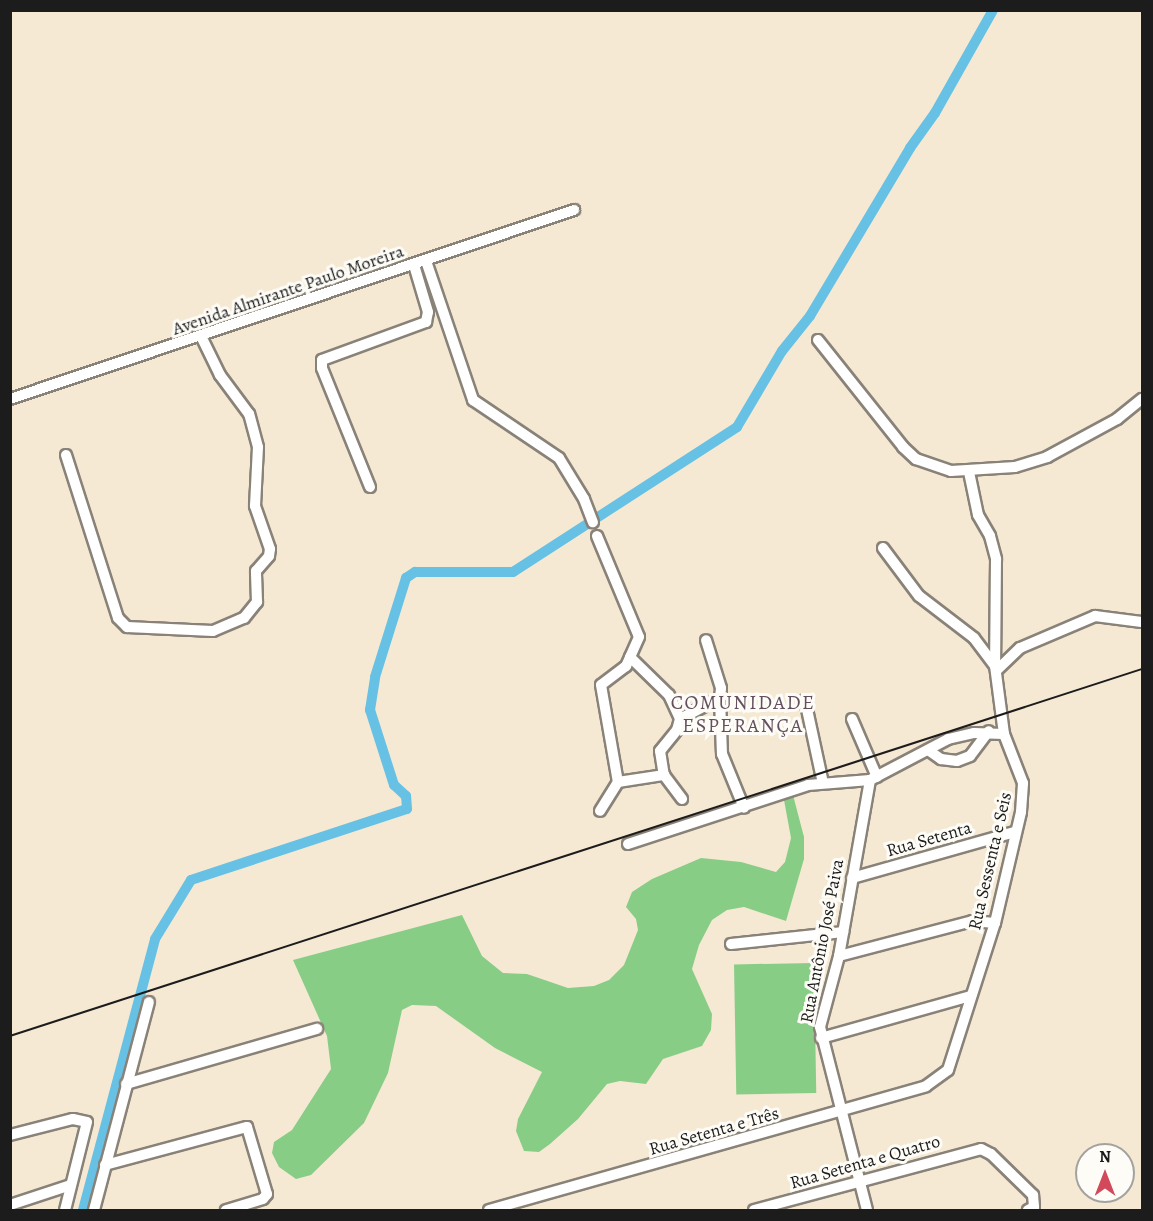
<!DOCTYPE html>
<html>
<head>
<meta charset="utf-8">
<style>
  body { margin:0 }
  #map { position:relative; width:1153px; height:1221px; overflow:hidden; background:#f6e9d4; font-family:Alegreya,serif }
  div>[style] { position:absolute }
  .green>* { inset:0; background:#88cd86; transform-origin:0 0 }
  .canal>* { height:10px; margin:-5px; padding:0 5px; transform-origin:5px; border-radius:5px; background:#66c1e4 }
  .roads { filter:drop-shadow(2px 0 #898278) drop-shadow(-2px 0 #898278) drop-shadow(0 2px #898278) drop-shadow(0 -2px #898278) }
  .minor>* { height:10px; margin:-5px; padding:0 5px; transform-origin:5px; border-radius:5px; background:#fff }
  .tram>* { height:1.5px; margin:-0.75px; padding:0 0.75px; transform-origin:0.75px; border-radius:0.75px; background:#1c1c1c }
  span { translate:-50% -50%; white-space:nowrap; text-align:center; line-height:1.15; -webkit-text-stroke:6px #fdfcf7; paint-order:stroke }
  .street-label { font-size:18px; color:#1c1c1c }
  .neighbourhood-label { font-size:20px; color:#644f5e; letter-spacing:1.5px }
  .frame { position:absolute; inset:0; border:12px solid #1c1c1c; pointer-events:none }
  .north { position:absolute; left:1075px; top:1143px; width:60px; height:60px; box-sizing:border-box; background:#fdfcf7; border:2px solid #a3a29f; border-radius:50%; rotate:0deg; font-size:16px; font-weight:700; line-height:24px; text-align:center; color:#1c1c1c }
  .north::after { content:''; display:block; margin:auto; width:21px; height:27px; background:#d1495b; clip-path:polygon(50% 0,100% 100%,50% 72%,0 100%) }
</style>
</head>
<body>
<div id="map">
  <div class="green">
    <div style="clip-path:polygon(793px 795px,804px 837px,804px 859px,786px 921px,744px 907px,727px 910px,712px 920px,699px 945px,692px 969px,712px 1014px,711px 1030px,702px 1046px,663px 1059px,646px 1084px,620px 1081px,607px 1084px,578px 1119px,550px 1144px,539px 1152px,524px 1151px,516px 1131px,518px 1119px,542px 1072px,495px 1048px,436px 1006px,412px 1005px,402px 1010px,388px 1073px,364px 1123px,311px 1175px,296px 1179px,279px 1167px,272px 1153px,274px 1142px,292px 1130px,331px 1069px,327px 1036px,293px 960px,462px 915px,482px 956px,503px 973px,527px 974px,568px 988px,594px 986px,609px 980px,624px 965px,638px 930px,636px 919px,626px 907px,632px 892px,652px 879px,701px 858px,741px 862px,776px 872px,785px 862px,791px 838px,784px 800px)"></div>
    <div style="left:814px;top:963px;width:130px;height:80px;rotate:89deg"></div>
  </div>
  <div class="canal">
    <div style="left:83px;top:1210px;width:280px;rotate:-75.1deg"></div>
    <div style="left:155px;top:939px;width:69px;rotate:-58.6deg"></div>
    <div style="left:191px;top:880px;width:227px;rotate:-18.2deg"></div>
    <div style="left:407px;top:809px;width:13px;rotate:-94deg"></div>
    <div style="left:406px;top:796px;width:16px;rotate:-137deg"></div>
    <div style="left:394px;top:785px;width:79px;rotate:-107.7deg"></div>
    <div style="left:370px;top:710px;width:33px;rotate:-81deg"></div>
    <div style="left:375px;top:677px;width:104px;rotate:-72.6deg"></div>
    <div style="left:406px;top:578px;width:11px;rotate:-34deg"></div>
    <div style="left:415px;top:572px;width:98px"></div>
    <div style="left:513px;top:572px;width:267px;rotate:-32.9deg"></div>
    <div style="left:737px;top:427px;width:88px;rotate:-59.4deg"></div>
    <div style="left:782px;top:351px;width:45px;rotate:-51.3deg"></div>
    <div style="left:810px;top:316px;width:196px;rotate:-59.2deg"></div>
    <div style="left:910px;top:148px;width:43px;rotate:-54.5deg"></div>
    <div style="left:935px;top:113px;width:118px;rotate:-60.6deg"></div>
  </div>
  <div class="roads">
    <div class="minor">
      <div style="left:426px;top:261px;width:147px;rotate:71.3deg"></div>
      <div style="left:473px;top:400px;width:104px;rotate:34deg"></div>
      <div style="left:559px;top:458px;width:48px;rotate:58.6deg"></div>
      <div style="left:584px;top:499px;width:25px;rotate:69deg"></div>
      <div style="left:818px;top:340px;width:137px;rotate:51.5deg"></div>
      <div style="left:903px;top:447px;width:18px;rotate:43deg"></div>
      <div style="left:916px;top:459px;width:37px;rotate:19deg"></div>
      <div style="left:951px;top:471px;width:64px;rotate:-3.6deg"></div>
      <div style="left:1015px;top:467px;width:34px;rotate:-17deg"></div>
      <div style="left:1047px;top:457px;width:80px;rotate:-28.5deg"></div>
      <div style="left:1117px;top:419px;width:32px;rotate:-39deg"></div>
      <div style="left:10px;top:399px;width:595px;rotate:-18.53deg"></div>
      <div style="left:66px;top:455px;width:171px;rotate:72.3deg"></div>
      <div style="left:118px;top:618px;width:13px;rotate:45deg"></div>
      <div style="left:127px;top:627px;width:86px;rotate:2.7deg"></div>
      <div style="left:213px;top:631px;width:34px;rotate:-23deg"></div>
      <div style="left:244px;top:618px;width:21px;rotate:-51deg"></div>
      <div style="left:257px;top:602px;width:31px;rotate:-92deg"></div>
      <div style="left:256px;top:571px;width:20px;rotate:-49deg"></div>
      <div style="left:269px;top:556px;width:7px;rotate:-82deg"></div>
      <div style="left:270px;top:549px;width:46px;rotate:-109.2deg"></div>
      <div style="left:255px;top:506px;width:59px;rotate:-87.1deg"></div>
      <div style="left:258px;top:447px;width:34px;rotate:-105deg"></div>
      <div style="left:249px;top:414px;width:49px;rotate:-126.6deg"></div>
      <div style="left:220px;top:375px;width:43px;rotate:-116deg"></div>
      <div style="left:969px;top:472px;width:44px;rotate:78.2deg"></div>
      <div style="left:978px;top:515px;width:24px;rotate:60deg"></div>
      <div style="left:990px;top:536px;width:24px;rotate:75deg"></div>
      <div style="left:996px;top:559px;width:107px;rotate:90.5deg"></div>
      <div style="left:370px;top:487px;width:128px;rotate:-112deg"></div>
      <div style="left:322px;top:368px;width:8px;rotate:-90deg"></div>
      <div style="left:322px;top:360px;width:111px;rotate:-20.1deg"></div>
      <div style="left:426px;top:322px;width:10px;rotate:-79deg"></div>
      <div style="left:428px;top:312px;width:49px;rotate:-106.6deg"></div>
      <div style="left:597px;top:536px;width:109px;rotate:67.4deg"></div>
      <div style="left:639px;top:637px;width:32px;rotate:114deg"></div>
      <div style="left:626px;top:666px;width:31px;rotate:143deg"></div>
      <div style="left:601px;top:685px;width:98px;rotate:80.1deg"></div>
      <div style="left:618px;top:782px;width:34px;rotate:122deg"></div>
      <div style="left:630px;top:657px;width:54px;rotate:44.3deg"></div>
      <div style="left:669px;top:695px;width:26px;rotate:65deg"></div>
      <div style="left:680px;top:719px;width:11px;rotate:105deg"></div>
      <div style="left:677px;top:730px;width:27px;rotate:129deg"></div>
      <div style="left:660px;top:751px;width:24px;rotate:81deg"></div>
      <div style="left:664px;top:775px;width:30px;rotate:53deg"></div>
      <div style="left:996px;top:671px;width:33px;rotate:-44deg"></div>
      <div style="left:1020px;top:648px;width:82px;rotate:-23.1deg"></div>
      <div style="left:1095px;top:616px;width:47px;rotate:7.3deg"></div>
      <div style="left:720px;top:698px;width:56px;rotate:88deg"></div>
      <div style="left:722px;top:754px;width:58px;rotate:67.8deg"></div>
      <div style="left:805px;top:700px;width:85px;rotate:77.8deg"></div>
      <div style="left:680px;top:719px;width:45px;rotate:-27.7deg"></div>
      <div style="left:720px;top:698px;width:10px;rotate:-84deg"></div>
      <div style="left:721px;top:688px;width:50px;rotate:-107.4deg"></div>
      <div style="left:852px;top:719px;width:63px;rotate:66.7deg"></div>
      <div style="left:928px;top:750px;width:16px;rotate:35deg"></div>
      <div style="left:941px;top:759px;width:16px;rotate:7deg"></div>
      <div style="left:957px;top:761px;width:14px;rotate:-21deg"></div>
      <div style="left:970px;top:756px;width:31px;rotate:-53deg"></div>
      <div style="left:618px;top:782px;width:47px;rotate:-8.7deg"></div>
      <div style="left:628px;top:844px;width:189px;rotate:-18.1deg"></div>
      <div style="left:808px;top:785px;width:62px;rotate:-4.6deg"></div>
      <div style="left:870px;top:780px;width:88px;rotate:-27.7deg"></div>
      <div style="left:948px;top:739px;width:27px;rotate:-13deg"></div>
      <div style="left:974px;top:733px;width:30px;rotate:2deg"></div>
      <div style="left:852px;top:878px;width:169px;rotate:-15.8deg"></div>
      <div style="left:731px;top:944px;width:113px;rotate:-6.1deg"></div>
      <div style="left:839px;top:956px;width:138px;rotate:-14.7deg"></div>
      <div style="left:972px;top:921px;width:23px;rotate:5deg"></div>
      <div style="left:821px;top:1038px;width:155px;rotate:-15.7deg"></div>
      <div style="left:126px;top:1084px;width:199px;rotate:-16.1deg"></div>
      <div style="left:10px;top:1135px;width:65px;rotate:-14.3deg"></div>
      <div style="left:73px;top:1119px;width:14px;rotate:12deg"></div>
      <div style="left:87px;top:1122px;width:91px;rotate:104deg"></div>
      <div style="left:105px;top:1165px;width:147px;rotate:-15deg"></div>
      <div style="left:247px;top:1127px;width:70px;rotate:73.4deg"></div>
      <div style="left:267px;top:1194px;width:6px;rotate:129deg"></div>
      <div style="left:263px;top:1199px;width:39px;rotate:163deg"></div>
      <div style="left:10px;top:1205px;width:64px;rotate:-18.2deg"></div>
      <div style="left:94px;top:1210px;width:215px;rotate:-75.2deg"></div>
      <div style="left:489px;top:1210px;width:454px;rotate:-15.8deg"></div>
      <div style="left:926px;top:1086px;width:27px;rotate:-36deg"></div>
      <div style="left:948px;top:1070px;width:154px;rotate:-72.3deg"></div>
      <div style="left:995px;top:923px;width:114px;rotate:-76.8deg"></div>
      <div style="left:1021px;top:812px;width:29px;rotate:-86deg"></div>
      <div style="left:1023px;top:783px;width:53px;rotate:-111.2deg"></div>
      <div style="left:1004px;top:734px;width:69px;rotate:-97.5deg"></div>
      <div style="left:995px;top:666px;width:35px;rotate:-127deg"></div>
      <div style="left:974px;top:638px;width:69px;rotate:-142.6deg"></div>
      <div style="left:919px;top:596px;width:60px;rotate:-126.9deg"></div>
      <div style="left:754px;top:1210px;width:235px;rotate:-15deg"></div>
      <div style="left:981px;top:1149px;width:11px;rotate:27deg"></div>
      <div style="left:991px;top:1154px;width:59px;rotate:44.3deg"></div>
      <div style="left:1033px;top:1195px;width:12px;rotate:85deg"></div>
      <div style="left:1034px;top:1207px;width:7px;rotate:153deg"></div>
      <div style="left:867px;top:1210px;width:189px;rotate:-104.4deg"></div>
      <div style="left:820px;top:1027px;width:73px;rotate:-75deg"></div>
      <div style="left:839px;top:956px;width:179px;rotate:-80deg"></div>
    </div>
  </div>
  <div class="tram">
    <div style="left:10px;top:1036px;width:1190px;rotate:-17.96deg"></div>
  </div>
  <div class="street-label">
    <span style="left:288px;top:290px;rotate:-19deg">Avenida Almirante Paulo Moreira</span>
    <span style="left:929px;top:839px;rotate:-16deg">Rua Setenta</span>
    <span style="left:990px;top:861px;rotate:-77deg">Rua Sessenta e Seis</span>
    <span style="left:822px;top:941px;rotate:-79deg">Rua Antônio José Paiva</span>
    <span style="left:714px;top:1131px;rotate:-16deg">Rua Setenta e Três</span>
    <span style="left:865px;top:1162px;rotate:-16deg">Rua Setenta e Quatro</span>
  </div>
  <div class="neighbourhood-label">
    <span style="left:743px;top:714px">COMUNIDADE<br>ESPERANÇA</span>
  </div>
  <div class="frame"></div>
  <div class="north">N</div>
</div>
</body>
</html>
